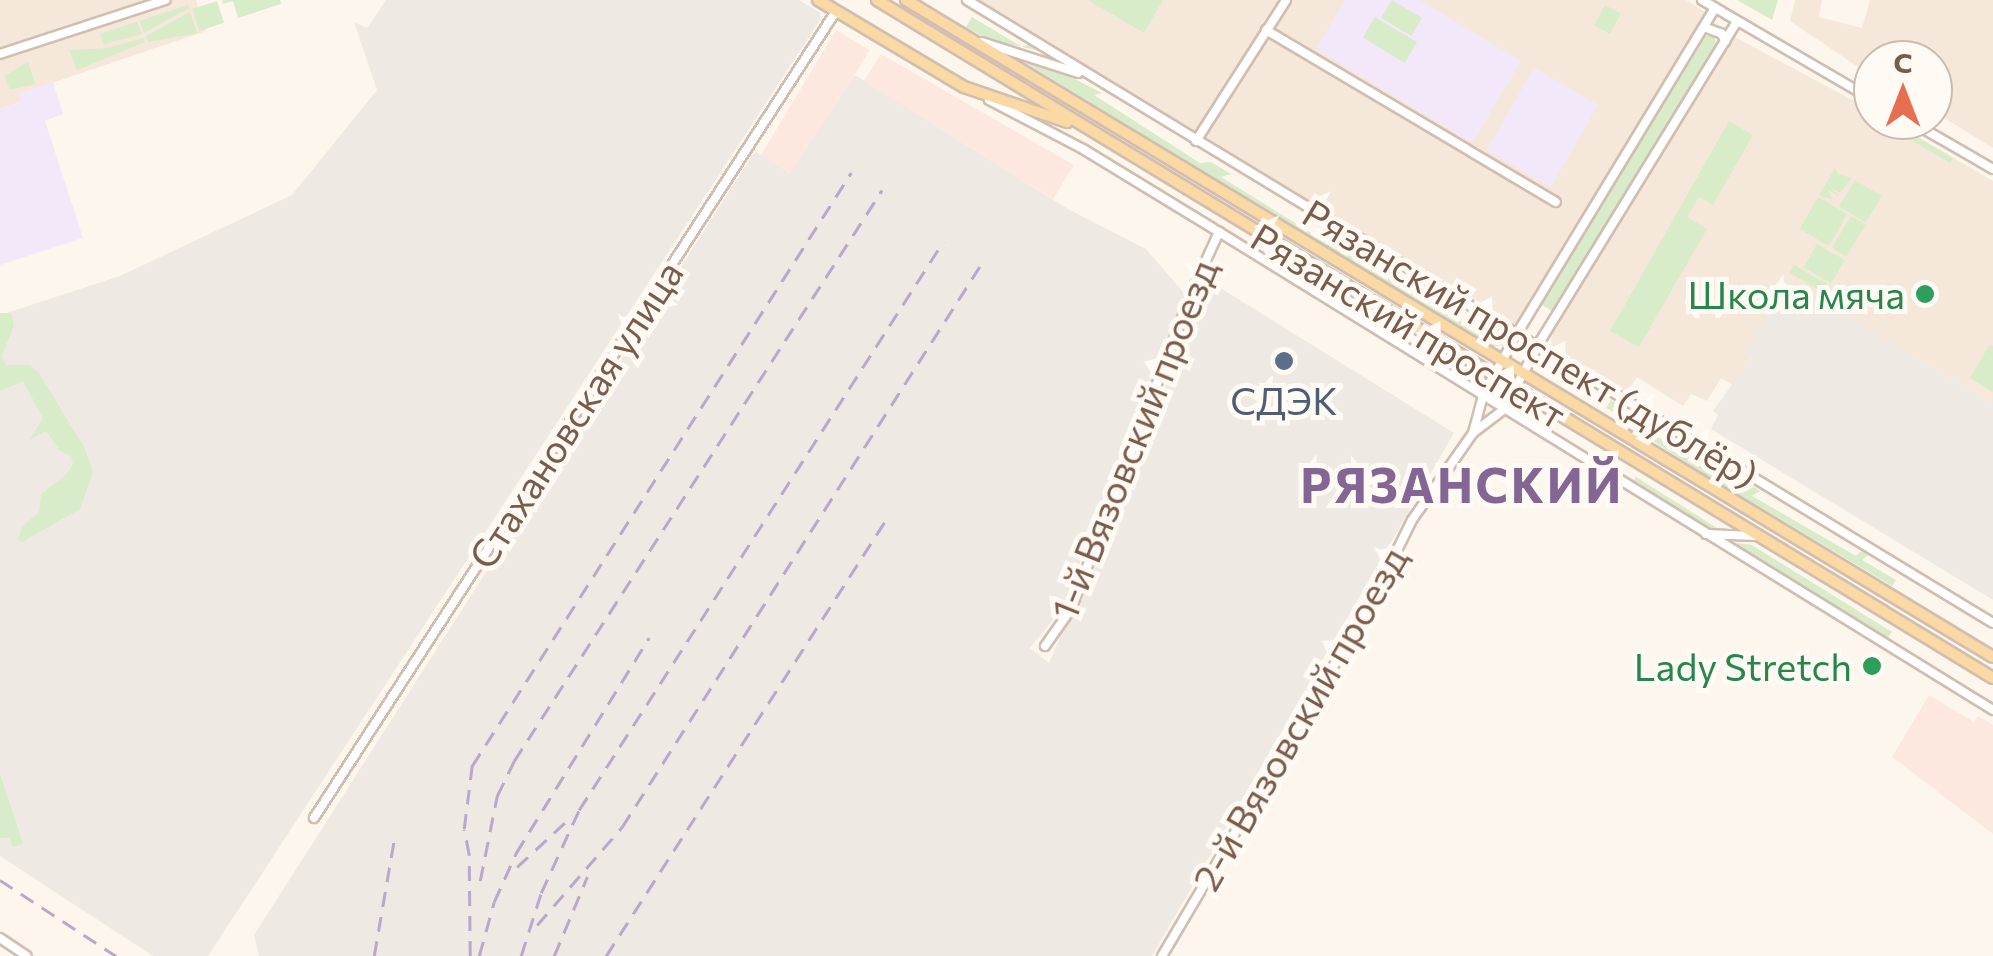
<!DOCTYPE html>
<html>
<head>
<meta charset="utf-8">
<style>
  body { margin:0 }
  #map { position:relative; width:1993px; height:956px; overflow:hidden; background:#fdf6ec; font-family:Commissioner,sans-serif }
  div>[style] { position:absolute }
  .residential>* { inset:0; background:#f5e8da }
  .commercial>* { inset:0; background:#fde8e0; transform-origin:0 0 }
  .industrial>* { inset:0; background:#efe9e4 }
  .education>* { inset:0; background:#f3e8fa; transform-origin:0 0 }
  .green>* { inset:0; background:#d8ecc9; transform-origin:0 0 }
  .roads { filter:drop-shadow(2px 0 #d1beb0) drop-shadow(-2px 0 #d1beb0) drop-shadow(0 2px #d1beb0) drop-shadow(0 -2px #d1beb0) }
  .minor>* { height:8px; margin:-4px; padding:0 4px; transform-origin:4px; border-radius:4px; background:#fff }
  .major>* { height:10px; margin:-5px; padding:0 5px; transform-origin:5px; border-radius:5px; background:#fbd9a5 }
  .rail>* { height:2.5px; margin-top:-1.25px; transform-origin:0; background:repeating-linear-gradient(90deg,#b9a8c9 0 15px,transparent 0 25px) }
  .dots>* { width:28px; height:28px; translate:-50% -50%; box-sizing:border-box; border:5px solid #fffaf3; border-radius:50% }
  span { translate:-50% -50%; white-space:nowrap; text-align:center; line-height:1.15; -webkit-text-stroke:10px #fffaf3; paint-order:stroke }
  .leisure-label { font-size:38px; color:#27864d }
  .right { translate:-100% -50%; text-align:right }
  .street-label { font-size:38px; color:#7a5c4d }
  .service-label { font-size:38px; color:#4e5e75 }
  .district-label { font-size:48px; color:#846695; font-weight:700; letter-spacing:2.5px }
  .north { position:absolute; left:1853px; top:40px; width:100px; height:100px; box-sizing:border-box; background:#fffaf3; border:2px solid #cabbb1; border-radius:50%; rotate:0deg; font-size:28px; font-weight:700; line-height:40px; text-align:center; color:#7a5c4d }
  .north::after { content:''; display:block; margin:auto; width:35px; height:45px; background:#e76f51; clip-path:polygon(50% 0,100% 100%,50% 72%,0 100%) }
</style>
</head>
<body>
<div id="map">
  <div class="residential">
    <div style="clip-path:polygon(0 0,196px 0,206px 31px,19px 94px,21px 102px,0 109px)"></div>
    <div style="clip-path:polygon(980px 0,1686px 0,1705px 12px,1517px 324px,1511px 326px)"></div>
    <div style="clip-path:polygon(1795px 0,1822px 0,1819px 17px,1862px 28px,1870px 0,1993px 0,1993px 148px,1933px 111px,1933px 60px,1873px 60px,1873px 77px,1790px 21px)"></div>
    <div style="clip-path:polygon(1735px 37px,1873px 111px,1873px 120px,1889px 120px,1993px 181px,1993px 403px,1787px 282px,1746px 353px,1752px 356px,1735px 386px,1721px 378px,1707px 401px,1691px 394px,1683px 406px,1637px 377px,1626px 394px,1552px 350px,1551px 332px)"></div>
  </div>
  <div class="commercial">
    <div style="left:836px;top:30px;width:39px;height:146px;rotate:31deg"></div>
    <div style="clip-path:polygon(881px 54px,1074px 165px,1053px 199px,864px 81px)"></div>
    <div style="clip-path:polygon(1929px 695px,1974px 722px,1978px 716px,1993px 725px,1993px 834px,1892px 757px)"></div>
  </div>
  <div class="industrial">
    <div style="clip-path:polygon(386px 0,799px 0,820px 13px,820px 20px,208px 956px,153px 956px,0 856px,0 315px,120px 276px,292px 195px,377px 90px,354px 22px,367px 28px)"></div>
    <div style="clip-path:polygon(855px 75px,1068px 209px,1146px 249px,1185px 294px,1062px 609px,1030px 648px,1049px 663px,1209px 281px,1454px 433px,1152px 956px,259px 956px,254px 935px,755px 151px,790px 173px)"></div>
    <div style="clip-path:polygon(1787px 281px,1993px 403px,1993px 600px,1711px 429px,1718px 415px,1713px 411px,1752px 357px,1745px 352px)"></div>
  </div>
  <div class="education">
    <div style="clip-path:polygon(1345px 0,1419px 0,1521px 61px,1472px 143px,1316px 49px)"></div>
    <div style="left:1534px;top:68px;width:74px;height:95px;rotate:30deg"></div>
    <div style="clip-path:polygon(53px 82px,63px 114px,45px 121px,83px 238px,0 265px,0 109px,21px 102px,18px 94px)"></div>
  </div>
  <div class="green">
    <div style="clip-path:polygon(222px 0,280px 0,281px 4px,238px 18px,233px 1px,223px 4px)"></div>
    <div style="clip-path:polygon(1088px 0,1163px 0,1144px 33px)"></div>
    <div style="left:1392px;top:0;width:35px;height:21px;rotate:31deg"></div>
    <div style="clip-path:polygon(1737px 0,1778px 0,1772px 20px)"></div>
    <div style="left:217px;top:1px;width:23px;height:26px;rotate:72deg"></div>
    <div style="clip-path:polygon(188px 5px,189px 8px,144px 33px,140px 21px)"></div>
    <div style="left:1605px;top:5px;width:18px;height:23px;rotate:29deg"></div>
    <div style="clip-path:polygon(190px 12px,197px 33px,148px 42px,146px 36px)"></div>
    <div style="clip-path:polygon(972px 17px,1022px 47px,1031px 44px,1040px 51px,987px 39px,966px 27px)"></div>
    <div style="left:1375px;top:17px;width:49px;height:24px;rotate:31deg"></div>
    <div style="clip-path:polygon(137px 22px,142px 34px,104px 44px,100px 34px)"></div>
    <div style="clip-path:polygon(1713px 35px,1717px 44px,1553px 312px,1541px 304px,1706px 36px)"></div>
    <div style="clip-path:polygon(144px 38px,145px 42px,77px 70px,69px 50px,108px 48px)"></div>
    <div style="clip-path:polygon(1021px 60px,1047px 65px,1102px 93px,1094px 95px,1200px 163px,1211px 162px,1231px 174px,1221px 177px,1321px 239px,1460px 314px,1451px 316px,1477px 331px,1490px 330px,1502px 337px,1504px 345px,1490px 347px)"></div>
    <div style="clip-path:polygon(28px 62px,35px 84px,10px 90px,4px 76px)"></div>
    <div style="clip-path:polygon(1877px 120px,1888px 120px,1953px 158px,1950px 163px)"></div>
    <div style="clip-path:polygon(1729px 121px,1753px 135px,1713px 205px,1699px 197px,1687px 217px,1707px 229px,1639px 347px,1610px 331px)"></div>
    <div style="clip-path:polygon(1835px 168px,1838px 174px,1852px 178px,1840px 193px,1829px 187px,1841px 197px,1828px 190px,1832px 199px,1823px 197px,1819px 195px)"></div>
    <div style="left:1855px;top:180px;width:31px;height:31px;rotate:31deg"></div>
    <div style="left:1818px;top:197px;width:34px;height:37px;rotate:30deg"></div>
    <div style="left:1851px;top:216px;width:17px;height:37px;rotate:31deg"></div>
    <div style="left:1817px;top:244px;width:32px;height:27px;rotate:30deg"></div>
    <div style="left:1794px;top:265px;width:42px;height:9px;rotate:30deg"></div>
    <div style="clip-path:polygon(0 313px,11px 313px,14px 326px,2px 355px,6px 365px,30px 365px,39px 373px,84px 447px,93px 472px,80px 509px,22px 542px,17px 540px,23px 526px,39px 512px,41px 494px,67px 474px,73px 464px,71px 456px,60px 451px,46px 431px,29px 440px,43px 418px,23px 381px,0 391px)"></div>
    <div style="clip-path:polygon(1990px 344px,1993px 346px,1993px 392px,1970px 378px)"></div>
    <div style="clip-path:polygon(1611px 400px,1647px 422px,1640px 426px,1746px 491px,1754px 487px,1760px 491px,1752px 496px,1856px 556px,1861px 551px,1868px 555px,1862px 560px,1896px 580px,1892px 586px,1693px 467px,1636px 430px,1638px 425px,1606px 408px)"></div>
    <div style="clip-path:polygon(1602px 461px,1634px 480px,1636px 477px,1722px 531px,1704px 527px,1600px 465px)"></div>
    <div style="clip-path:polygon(1729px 542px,1752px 545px,1892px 632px,1887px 639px)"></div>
    <div style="clip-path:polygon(0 774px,23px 844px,13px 847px,9px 838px,0 838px)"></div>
  </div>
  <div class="roads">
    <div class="minor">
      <div style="left:967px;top:0;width:1200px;rotate:31.27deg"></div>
      <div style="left:1702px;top:0;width:198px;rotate:30.3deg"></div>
      <div style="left:1704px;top:27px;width:19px;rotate:21deg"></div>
      <div style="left:1722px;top:34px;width:8px;rotate:67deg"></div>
      <div style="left:1266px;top:30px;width:337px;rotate:30.7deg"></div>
      <div style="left:982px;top:42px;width:101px;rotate:17.9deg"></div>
      <div style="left:0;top:54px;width:174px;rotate:-18.1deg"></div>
      <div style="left:989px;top:100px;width:106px;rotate:27.5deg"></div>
      <div style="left:1083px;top:149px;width:159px;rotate:31.4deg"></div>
      <div style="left:1219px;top:232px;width:910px;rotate:31.7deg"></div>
      <div style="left:1908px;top:120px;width:98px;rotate:30deg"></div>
      <div style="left:1196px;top:141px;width:167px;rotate:-57.4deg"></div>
      <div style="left:1474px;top:432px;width:38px;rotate:-37deg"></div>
      <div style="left:1504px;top:409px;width:78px;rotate:-61.8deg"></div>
      <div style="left:1541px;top:340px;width:374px;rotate:-58.4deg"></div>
      <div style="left:1706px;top:534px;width:51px;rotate:2.2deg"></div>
      <div style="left:1045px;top:646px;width:45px;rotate:-54.9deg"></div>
      <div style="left:1071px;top:609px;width:342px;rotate:-69.1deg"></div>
      <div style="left:1193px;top:289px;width:63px;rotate:-65.5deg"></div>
      <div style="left:314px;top:818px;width:961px;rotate:-57.1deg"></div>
      <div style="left:0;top:938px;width:32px;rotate:34deg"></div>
      <div style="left:1162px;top:956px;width:412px;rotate:-59.4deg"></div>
      <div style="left:1372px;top:601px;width:90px;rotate:-63.7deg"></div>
      <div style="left:1412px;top:520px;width:106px;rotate:-55deg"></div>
      <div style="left:1473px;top:433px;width:39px;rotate:-75deg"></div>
      <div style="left:1483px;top:395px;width:78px;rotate:-60.8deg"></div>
      <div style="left:1521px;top:327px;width:373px;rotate:-58.7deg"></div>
    </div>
    <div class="major">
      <div style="left:818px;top:0;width:170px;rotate:30.8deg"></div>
      <div style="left:964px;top:87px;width:109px;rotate:18.8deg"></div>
      <div style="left:877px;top:0;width:1306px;rotate:31.28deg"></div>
      <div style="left:906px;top:0;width:1270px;rotate:31.15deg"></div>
    </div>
  </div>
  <div class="rail">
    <div style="left:517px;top:867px;width:75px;rotate:-42.8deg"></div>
    <div style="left:0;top:880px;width:139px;rotate:33.2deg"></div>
    <div style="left:480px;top:881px;width:87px;rotate:-78.7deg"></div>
    <div style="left:497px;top:796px;width:39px;rotate:-64deg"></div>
    <div style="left:514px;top:761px;width:679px;rotate:-57.2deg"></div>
    <div style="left:537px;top:925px;width:130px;rotate:-49.1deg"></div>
    <div style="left:622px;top:827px;width:665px;rotate:-57.46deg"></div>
    <div style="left:374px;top:956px;width:123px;rotate:-80.2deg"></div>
    <div style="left:470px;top:956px;width:101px;rotate:-90.6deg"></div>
    <div style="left:469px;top:855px;width:26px;rotate:-101deg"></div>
    <div style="left:464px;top:829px;width:64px;rotate:-82.8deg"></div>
    <div style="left:472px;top:766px;width:704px;rotate:-57.42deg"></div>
    <div style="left:479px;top:956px;width:56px;rotate:-74.5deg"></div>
    <div style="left:494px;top:902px;width:54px;rotate:-65.8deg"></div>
    <div style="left:516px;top:853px;width:253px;rotate:-58.3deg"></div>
    <div style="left:521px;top:956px;width:66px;rotate:-72.4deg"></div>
    <div style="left:541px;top:893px;width:91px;rotate:-65.4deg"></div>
    <div style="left:579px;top:810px;width:675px;rotate:-57.35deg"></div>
    <div style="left:554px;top:956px;width:86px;rotate:-67.3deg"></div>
    <div style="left:606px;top:956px;width:524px;rotate:-57.31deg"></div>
  </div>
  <div class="dots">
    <div style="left:1925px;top:294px;background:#2e9e5b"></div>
    <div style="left:1284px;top:361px;background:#5c6f8a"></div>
    <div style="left:1872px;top:666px;background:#2e9e5b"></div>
  </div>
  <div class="leisure-label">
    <span class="right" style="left:1905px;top:294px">Школа мяча</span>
    <span class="right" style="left:1852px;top:666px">Lady Stretch</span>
  </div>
  <div class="street-label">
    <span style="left:1409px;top:325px;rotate:31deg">Рязанский проспект</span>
    <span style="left:1531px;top:343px;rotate:31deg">Рязанский проспект (дублёр)</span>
    <span style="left:575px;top:414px;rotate:-57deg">Стахановская улица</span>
    <span style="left:1133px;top:439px;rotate:-68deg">1-й Вязовский проезд</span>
    <span style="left:1299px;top:718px;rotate:-60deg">2-й Вязовский проезд</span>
  </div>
  <div class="service-label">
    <span style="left:1284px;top:400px">СДЭК</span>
  </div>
  <div class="district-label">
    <span style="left:1462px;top:484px">РЯЗАНСКИЙ</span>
  </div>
  <div class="north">С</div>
</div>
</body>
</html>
